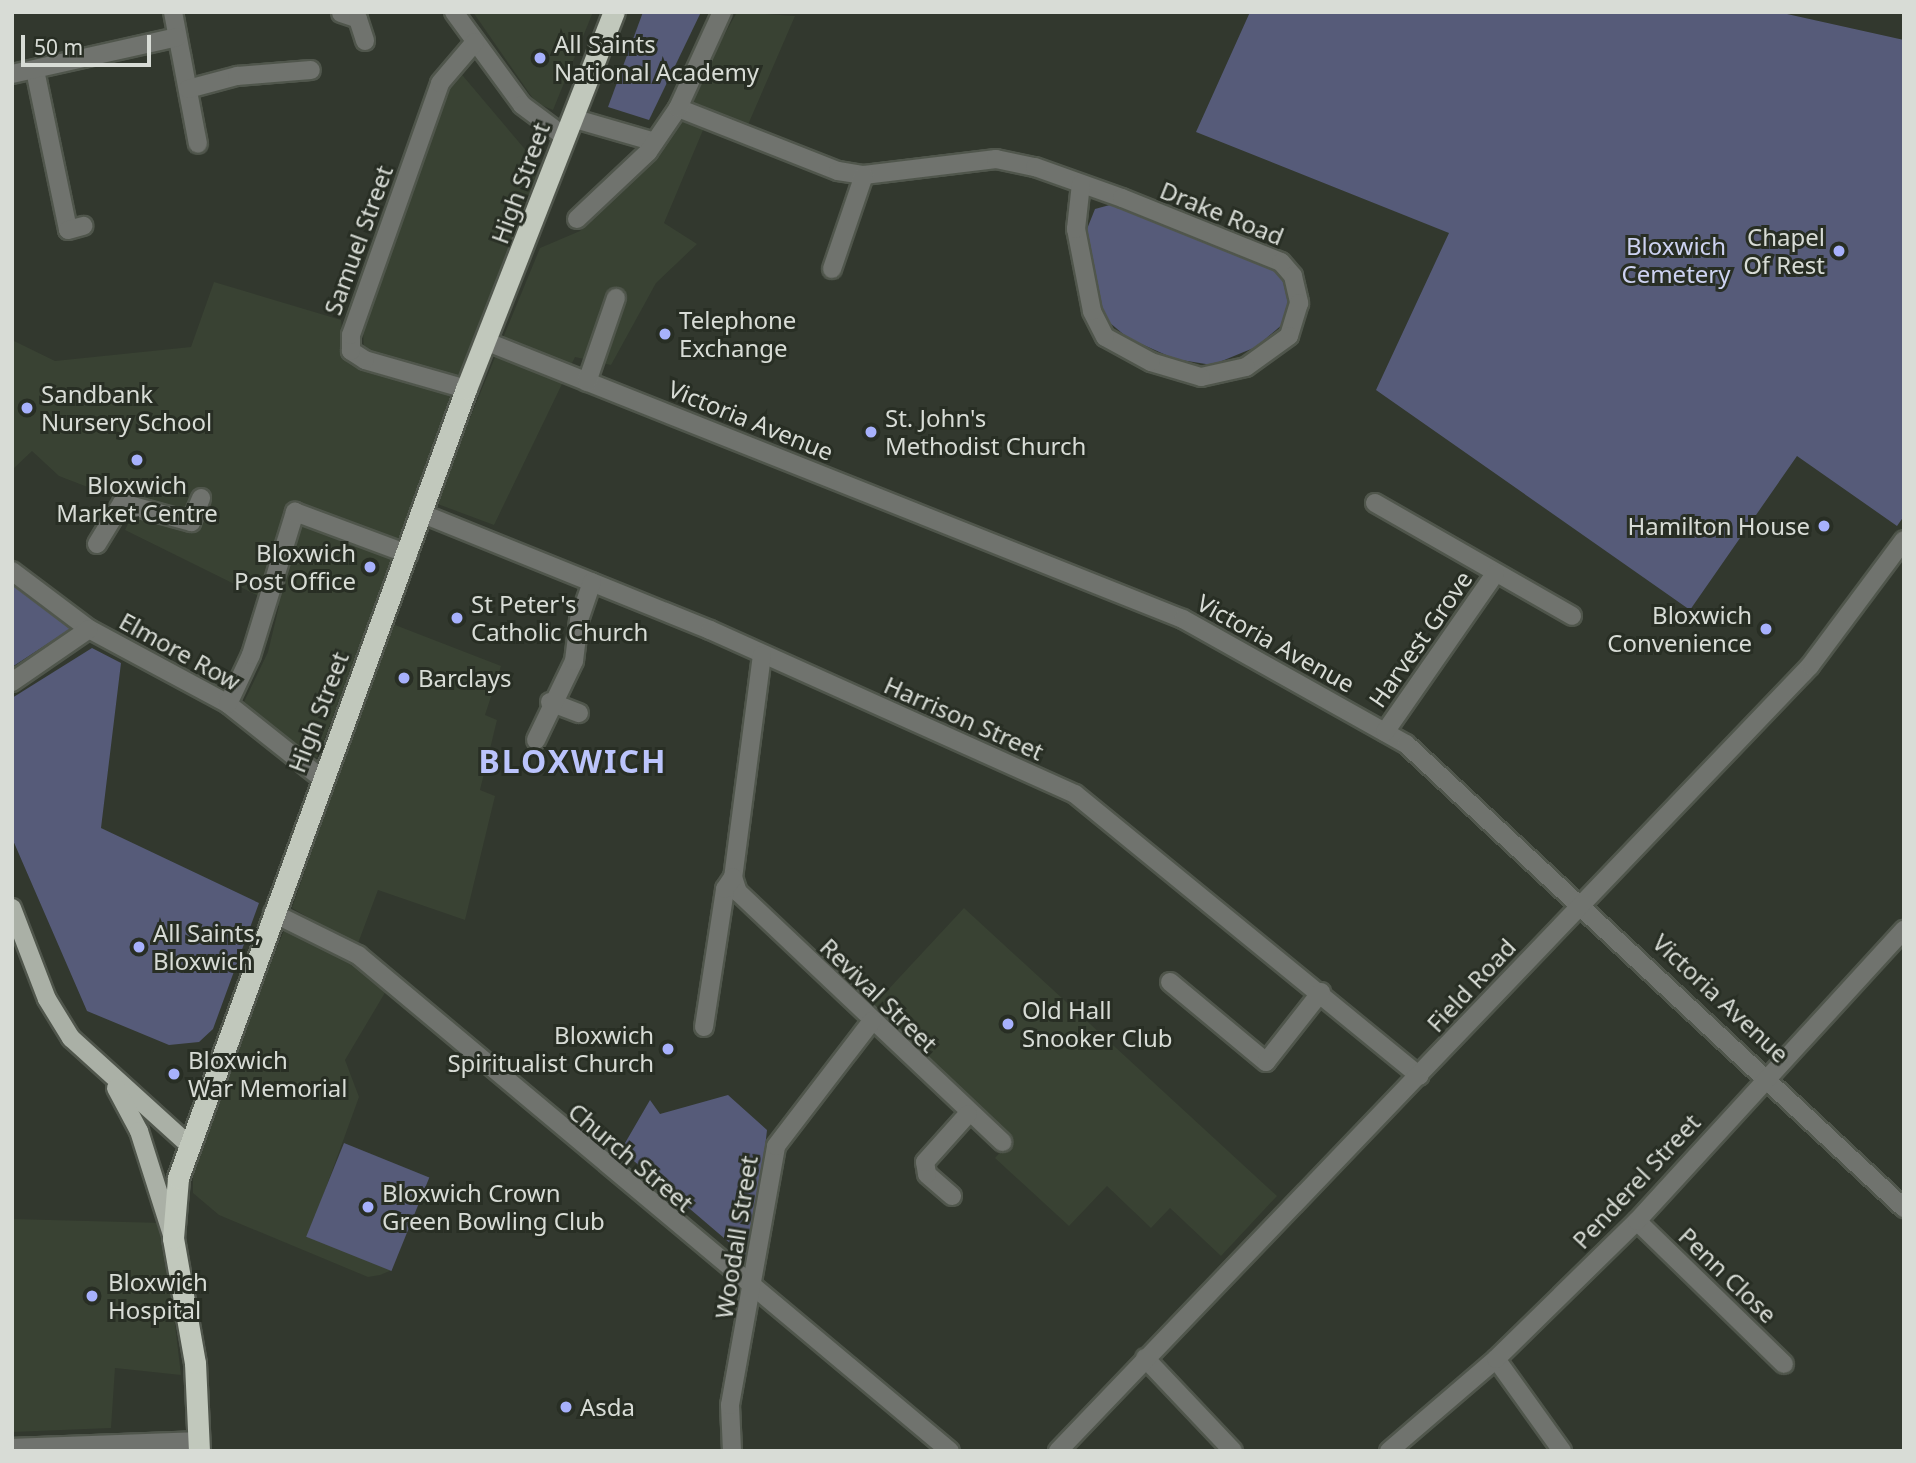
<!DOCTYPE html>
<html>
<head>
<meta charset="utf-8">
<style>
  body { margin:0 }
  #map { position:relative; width:1916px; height:1463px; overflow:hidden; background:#32382e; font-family:"Noto Sans",sans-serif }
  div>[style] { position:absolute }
  .built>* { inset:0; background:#394233 }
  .green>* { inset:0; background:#565b79; transform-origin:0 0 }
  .roads { filter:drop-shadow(2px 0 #50564c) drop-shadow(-2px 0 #50564c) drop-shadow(0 2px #50564c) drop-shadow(0 -2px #50564c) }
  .minor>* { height:18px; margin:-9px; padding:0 9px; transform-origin:9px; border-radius:9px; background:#70736e }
  .major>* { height:18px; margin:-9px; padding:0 9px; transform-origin:9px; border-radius:9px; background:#aab0a6 }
  .highway>* { height:21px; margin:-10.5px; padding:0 10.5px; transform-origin:10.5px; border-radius:10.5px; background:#c1c8bc }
  .dots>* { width:19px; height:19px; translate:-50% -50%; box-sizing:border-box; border:4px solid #282e24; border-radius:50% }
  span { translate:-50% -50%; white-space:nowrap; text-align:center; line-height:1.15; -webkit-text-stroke:6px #282e24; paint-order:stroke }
  .poi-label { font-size:24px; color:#d8dcd6 }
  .left { translate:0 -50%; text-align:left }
  .right { translate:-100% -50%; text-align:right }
  .street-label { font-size:24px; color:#d8dcd6 }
  .park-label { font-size:24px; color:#cdd2f1 }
  .district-label { font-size:32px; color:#bbc4fc; font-weight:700; letter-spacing:2px }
  .frame { position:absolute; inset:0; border:14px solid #d8dcd6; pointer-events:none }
  .scale { position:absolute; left:21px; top:35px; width:130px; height:32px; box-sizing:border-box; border:4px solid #d8dcd6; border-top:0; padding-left:9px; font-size:21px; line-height:24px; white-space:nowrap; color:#d8dcd6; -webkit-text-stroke:5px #282e24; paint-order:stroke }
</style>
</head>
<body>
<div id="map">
  <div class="built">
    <div style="clip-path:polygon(473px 12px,593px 12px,553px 110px,536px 103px)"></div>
    <div style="clip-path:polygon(737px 12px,795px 16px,747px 127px,711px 111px,664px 223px,697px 244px,656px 283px,611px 365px,575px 357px,494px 525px,435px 503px,540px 248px,580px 231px,659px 153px)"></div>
    <div style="clip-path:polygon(458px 70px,540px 167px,463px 379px,364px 352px,363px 329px,443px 91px)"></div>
    <div style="clip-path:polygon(214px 282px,341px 320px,346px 357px,458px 394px,317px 758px,242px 706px,268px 652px,279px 606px,125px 530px,137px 506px,59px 476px,32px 451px,12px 470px,12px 340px,55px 361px,191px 347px)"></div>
    <div style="clip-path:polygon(390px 623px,501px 666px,485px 715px,497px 720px,480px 790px,495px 796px,465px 920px,378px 890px,357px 946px,292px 908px)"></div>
    <div style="clip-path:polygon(964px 908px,1277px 1196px,1221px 1256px,1170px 1208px,1151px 1228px,1107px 1186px,1069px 1226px,995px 1158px,1013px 1138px,872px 1007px)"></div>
    <div style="clip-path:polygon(285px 928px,356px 965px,386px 991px,345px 1060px,359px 1097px,308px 1237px,392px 1270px,380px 1275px,368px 1277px,219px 1215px,193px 1193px,193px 1169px,221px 1086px)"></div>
    <div style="clip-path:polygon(12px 1219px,163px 1223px,181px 1375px,115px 1368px,111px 1428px,12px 1432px)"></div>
  </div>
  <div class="green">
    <div style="clip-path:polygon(643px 12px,701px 12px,649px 120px,608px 107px)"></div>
    <div style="clip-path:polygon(1250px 12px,1778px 12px,1904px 40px,1904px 516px,1897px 526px,1797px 456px,1690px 610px,1376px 390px,1449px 233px,1196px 132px)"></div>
    <div style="clip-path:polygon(1117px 203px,1275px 265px,1290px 284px,1292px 308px,1283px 324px,1256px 347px,1212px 365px,1175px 359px,1128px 338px,1104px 318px,1087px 229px,1095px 209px)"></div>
    <div style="clip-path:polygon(12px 584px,70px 629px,12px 667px)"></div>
    <div style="clip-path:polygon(92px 648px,121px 663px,101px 828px,259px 903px,213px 1029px,199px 1042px,169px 1045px,87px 1011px,12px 838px,12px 698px)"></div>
    <div style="clip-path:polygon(728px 1095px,767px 1130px,752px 1262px,621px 1150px,650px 1100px,660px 1114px)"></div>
    <div style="left:344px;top:1143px;width:92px;height:101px;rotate:22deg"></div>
  </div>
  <div class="roads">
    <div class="minor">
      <div style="left:173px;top:12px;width:134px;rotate:79.3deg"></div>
      <div style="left:454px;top:12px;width:115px;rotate:53.8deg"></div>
      <div style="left:522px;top:105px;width:54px;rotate:36.7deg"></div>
      <div style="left:341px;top:13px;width:18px;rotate:19deg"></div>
      <div style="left:358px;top:19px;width:23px;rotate:72deg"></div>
      <div style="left:35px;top:70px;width:163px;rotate:78.3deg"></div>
      <div style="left:68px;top:230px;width:16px;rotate:-15deg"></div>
      <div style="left:12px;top:74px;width:169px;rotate:-12.6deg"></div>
      <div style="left:188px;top:89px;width:51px;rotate:-14.9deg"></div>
      <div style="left:237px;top:76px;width:74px;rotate:-4.6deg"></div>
      <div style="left:678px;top:108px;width:172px;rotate:21.5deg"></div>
      <div style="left:838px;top:171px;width:26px;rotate:9deg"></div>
      <div style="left:864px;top:175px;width:133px;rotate:-6.9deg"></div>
      <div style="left:996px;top:159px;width:40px;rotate:12deg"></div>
      <div style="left:1035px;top:167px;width:92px;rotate:19.6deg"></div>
      <div style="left:1122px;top:198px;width:171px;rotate:21.9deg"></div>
      <div style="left:1281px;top:262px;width:18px;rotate:49deg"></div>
      <div style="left:1293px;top:276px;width:28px;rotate:77deg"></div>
      <div style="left:1299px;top:303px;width:34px;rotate:107deg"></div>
      <div style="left:1289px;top:336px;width:53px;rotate:144.2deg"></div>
      <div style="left:1246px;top:367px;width:46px;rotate:167.5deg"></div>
      <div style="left:1201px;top:377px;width:52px;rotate:-163.3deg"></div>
      <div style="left:1151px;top:362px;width:52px;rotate:-151.5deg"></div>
      <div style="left:1105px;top:337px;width:29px;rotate:-117deg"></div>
      <div style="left:1092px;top:311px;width:84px;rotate:-101deg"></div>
      <div style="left:1076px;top:229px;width:45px;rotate:-83.7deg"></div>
      <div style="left:572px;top:118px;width:86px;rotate:16.1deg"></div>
      <div style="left:577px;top:219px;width:98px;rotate:-43.3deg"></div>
      <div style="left:648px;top:152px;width:53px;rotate:-55.7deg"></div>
      <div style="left:678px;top:108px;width:106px;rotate:-65.4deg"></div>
      <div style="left:832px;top:269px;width:99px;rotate:-71.2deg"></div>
      <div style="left:485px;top:341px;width:751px;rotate:21.72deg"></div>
      <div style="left:1183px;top:619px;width:256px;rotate:29.3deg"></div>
      <div style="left:1406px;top:744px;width:681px;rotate:42.98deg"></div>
      <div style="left:587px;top:382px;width:89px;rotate:-71deg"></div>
      <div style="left:466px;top:389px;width:105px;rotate:-164deg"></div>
      <div style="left:365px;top:360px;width:17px;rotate:-147deg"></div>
      <div style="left:351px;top:351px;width:16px;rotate:-90deg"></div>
      <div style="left:351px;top:335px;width:267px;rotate:-70.5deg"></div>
      <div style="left:440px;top:83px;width:54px;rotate:-49.5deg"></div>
      <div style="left:1375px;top:503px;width:227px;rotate:29.8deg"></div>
      <div style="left:423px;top:514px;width:310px;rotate:22deg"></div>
      <div style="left:710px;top:630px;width:400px;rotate:24.2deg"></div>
      <div style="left:1075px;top:794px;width:445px;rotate:39.3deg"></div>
      <div style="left:97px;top:544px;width:48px;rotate:-58.6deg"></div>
      <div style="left:122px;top:503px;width:72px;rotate:15.4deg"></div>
      <div style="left:191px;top:522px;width:26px;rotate:-67deg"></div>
      <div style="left:12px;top:571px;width:96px;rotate:37deg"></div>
      <div style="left:89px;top:629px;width:158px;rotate:28.3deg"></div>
      <div style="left:228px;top:704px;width:119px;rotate:38.5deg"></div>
      <div style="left:762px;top:655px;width:224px;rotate:97.4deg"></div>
      <div style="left:733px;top:877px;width:16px;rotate:72deg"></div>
      <div style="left:738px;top:892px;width:364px;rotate:43.4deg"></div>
      <div style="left:12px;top:682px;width:93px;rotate:-34.5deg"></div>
      <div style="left:550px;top:702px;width:31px;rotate:21deg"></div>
      <div style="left:228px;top:704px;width:54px;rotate:-64.9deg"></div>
      <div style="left:251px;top:655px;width:150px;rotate:-72.9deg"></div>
      <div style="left:295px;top:512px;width:121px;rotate:20.4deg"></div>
      <div style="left:1385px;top:732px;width:193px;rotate:-55.2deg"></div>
      <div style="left:536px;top:740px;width:88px;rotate:-64.3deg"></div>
      <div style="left:574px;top:661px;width:41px;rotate:-83deg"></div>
      <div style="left:579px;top:620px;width:40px;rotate:-71.1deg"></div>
      <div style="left:273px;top:913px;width:95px;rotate:26.3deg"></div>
      <div style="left:358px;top:955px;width:772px;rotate:39.96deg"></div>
      <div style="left:1170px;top:982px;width:125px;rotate:39.8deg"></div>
      <div style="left:1266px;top:1062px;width:89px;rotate:-51.8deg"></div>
      <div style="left:704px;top:1027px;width:140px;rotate:-81.3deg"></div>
      <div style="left:725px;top:889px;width:14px;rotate:-56deg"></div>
      <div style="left:952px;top:1196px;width:33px;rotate:-139deg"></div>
      <div style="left:927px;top:1174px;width:12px;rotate:-99deg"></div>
      <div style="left:925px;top:1162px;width:64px;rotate:-48.1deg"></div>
      <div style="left:1637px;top:1221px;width:205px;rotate:44.2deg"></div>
      <div style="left:1145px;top:1358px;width:128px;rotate:46.6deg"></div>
      <div style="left:1496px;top:1359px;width:113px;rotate:54.3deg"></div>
      <div style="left:12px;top:1448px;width:187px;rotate:-2.1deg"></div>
      <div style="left:732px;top:1451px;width:46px;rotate:-92.5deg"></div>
      <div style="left:730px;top:1405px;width:263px;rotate:-79.9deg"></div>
      <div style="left:776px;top:1146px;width:158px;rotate:-52.5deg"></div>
      <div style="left:1058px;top:1451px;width:1087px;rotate:-46.23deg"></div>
      <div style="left:1810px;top:666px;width:157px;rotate:-53.3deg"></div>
      <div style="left:1389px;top:1451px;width:141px;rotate:-40.7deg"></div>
      <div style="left:1496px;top:1359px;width:197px;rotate:-44.4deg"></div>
      <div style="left:1637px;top:1221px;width:395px;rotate:-47.5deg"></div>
    </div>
    <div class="major">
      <div style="left:12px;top:908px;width:97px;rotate:69deg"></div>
      <div style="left:47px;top:999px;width:46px;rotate:58.4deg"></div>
      <div style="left:71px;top:1038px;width:159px;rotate:42.2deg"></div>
      <div style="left:116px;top:1088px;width:49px;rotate:61.9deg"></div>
      <div style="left:139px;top:1131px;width:109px;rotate:72.4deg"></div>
    </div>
    <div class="highway">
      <div style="left:199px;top:1451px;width:88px;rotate:-92.6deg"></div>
      <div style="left:195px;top:1363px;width:127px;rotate:-100deg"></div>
      <div style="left:173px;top:1238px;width:60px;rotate:-85.2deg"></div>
      <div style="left:178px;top:1178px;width:840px;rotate:-69.95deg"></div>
      <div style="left:466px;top:389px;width:405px;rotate:-68.6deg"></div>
    </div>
  </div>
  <div class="dots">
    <div style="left:540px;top:58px;background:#a7b1fc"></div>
    <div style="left:1839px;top:251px;background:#a7b1fc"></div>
    <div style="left:665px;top:334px;background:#a7b1fc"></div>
    <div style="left:27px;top:408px;background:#a7b1fc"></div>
    <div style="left:871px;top:432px;background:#a7b1fc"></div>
    <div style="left:137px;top:460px;background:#a7b1fc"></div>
    <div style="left:1824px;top:526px;background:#a7b1fc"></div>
    <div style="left:370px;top:567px;background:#a7b1fc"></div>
    <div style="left:457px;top:618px;background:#a7b1fc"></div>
    <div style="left:1766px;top:629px;background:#a7b1fc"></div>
    <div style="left:404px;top:678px;background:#a7b1fc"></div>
    <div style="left:139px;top:947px;background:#a7b1fc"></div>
    <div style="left:1008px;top:1024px;background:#a7b1fc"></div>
    <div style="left:668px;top:1049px;background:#a7b1fc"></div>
    <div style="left:174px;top:1074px;background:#a7b1fc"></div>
    <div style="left:368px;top:1207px;background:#a7b1fc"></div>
    <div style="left:92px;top:1296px;background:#a7b1fc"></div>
    <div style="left:566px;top:1407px;background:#a7b1fc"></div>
  </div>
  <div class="poi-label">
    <span class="left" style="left:554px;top:58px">All Saints<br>National Academy</span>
    <span class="right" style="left:1825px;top:251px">Chapel<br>Of Rest</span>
    <span class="left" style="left:679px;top:334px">Telephone<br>Exchange</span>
    <span class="left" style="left:41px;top:408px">Sandbank<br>Nursery School</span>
    <span class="left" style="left:885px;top:432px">St. John's<br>Methodist Church</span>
    <span style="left:137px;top:499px">Bloxwich<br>Market Centre</span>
    <span class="right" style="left:1810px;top:526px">Hamilton House</span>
    <span class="right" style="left:356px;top:567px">Bloxwich<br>Post Office</span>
    <span class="left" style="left:471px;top:618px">St Peter's<br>Catholic Church</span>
    <span class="right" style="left:1752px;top:629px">Bloxwich<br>Convenience</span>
    <span class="left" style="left:418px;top:678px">Barclays</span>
    <span class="left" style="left:153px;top:947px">All Saints,<br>Bloxwich</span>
    <span class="left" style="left:1022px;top:1024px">Old Hall<br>Snooker Club</span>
    <span class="right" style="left:654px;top:1049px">Bloxwich<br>Spiritualist Church</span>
    <span class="left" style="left:188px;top:1074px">Bloxwich<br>War Memorial</span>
    <span class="left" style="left:382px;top:1207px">Bloxwich Crown<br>Green Bowling Club</span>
    <span class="left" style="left:108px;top:1296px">Bloxwich<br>Hospital</span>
    <span class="left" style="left:580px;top:1407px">Asda</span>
  </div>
  <div class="street-label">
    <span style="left:520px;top:183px;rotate:-70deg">High Street</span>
    <span style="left:1222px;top:213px;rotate:22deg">Drake Road</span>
    <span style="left:358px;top:240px;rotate:-70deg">Samuel Street</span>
    <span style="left:751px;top:420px;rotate:22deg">Victoria Avenue</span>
    <span style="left:1420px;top:639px;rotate:-55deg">Harvest Grove</span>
    <span style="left:1276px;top:643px;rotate:29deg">Victoria Avenue</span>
    <span style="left:180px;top:651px;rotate:29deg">Elmore Row</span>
    <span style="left:318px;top:712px;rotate:-69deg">High Street</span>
    <span style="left:964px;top:718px;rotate:24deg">Harrison Street</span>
    <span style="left:1471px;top:985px;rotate:-47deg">Field Road</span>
    <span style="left:879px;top:995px;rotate:44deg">Revival Street</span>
    <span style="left:1721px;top:998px;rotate:43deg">Victoria Avenue</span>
    <span style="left:631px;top:1157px;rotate:40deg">Church Street</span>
    <span style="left:1636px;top:1181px;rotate:-47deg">Penderel Street</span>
    <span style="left:736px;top:1237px;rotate:-81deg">Woodall Street</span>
    <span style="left:1728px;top:1275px;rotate:44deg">Penn Close</span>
  </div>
  <div class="park-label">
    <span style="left:1676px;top:260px">Bloxwich<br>Cemetery</span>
  </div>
  <div class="district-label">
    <span style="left:573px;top:761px">BLOXWICH</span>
  </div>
  <div class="frame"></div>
  <div class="scale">50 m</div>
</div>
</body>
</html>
